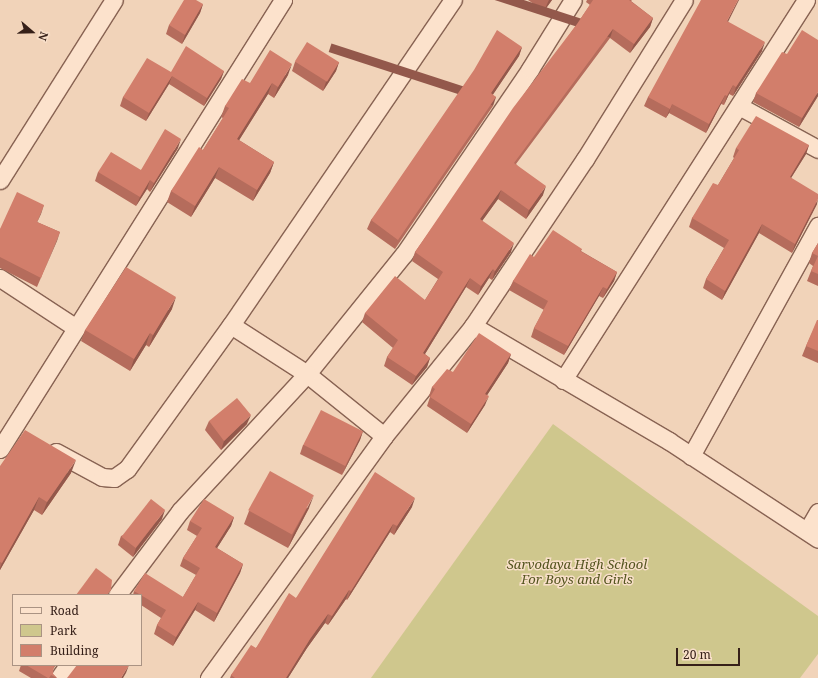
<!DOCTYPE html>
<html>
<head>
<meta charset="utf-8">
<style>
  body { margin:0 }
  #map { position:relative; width:818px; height:678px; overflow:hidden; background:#f1d3b9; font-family:"Noto Serif",serif }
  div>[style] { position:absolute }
  .green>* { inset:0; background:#cfc78d }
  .roads { filter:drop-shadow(1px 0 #886353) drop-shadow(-1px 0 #886353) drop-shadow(0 1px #886353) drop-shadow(0 -1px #886353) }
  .street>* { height:17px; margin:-8.5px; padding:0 8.5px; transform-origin:8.5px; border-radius:8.5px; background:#fce2cc }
  .wall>* { inset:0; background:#b56c5c }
  .shaded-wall>* { inset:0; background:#93584b; transform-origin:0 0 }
  .building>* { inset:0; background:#d27e6b; transform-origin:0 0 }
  span { translate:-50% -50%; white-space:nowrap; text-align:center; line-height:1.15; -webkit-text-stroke:3px #f8dfc9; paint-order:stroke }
  .park-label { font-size:13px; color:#53541e; font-style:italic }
  .legend { position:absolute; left:12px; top:594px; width:130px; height:72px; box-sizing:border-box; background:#f8dfc9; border:1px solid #aa9383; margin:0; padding:5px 7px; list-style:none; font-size:12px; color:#362019 }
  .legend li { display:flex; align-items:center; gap:8px; height:20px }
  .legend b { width:20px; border:1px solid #aa9383 }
  .north { position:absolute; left:12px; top:12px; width:40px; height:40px; -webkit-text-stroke:3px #f8dfc9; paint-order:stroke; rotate:110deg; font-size:11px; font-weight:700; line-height:16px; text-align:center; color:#362019 }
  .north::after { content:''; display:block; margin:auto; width:14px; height:18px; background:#362019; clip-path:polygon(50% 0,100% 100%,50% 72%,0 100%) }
  .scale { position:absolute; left:676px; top:648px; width:64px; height:18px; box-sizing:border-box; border:2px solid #362019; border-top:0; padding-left:5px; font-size:12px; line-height:14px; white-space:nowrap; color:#362019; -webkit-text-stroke:3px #f8dfc9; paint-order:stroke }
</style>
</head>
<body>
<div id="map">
  <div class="green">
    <div style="clip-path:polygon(553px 424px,818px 616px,818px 654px,800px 678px,371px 678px)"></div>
  </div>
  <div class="roads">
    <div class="street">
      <div style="left:739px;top:106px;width:90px;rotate:28.6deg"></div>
      <div style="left:0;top:180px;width:213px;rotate:-57.7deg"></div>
      <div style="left:0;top:278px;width:91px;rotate:33.3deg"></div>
      <div style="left:473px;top:326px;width:227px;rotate:30.4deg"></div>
      <div style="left:669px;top:441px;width:178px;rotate:33.3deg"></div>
      <div style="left:563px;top:380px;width:451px;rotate:-57.4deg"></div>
      <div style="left:384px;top:436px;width:99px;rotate:-141.2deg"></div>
      <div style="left:307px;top:374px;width:154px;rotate:-51.1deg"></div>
      <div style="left:404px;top:254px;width:224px;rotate:-55.7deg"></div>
      <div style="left:530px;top:69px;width:81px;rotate:-58.1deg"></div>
      <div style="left:0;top:449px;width:531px;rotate:-57.78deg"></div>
      <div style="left:56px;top:452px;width:52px;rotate:28.5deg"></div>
      <div style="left:102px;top:477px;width:12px;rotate:5deg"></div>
      <div style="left:114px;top:478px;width:16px;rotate:-35deg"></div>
      <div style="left:127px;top:469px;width:178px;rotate:-54.2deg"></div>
      <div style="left:691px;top:456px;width:263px;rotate:-61.1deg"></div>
      <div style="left:807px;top:531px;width:22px;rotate:-60deg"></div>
      <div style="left:117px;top:595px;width:105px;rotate:-53.1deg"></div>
      <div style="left:180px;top:511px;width:187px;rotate:-47.2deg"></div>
      <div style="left:307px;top:374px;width:90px;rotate:-147.2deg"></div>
      <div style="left:231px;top:325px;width:394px;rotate:-55.7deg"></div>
      <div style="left:59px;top:678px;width:16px;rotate:-55deg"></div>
      <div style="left:209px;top:678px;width:299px;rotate:-54.1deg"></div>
      <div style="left:384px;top:436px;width:141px;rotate:-51deg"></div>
      <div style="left:473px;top:326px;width:201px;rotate:-56.2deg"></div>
      <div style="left:585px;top:159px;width:187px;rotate:-58.1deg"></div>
    </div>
  </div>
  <div class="wall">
    <div style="clip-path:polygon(528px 0,552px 0,544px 11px)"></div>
    <div style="clip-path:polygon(587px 0,632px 0,631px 1px,653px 18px,650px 27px,630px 53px,610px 38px,516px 164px,543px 195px,526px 219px,498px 199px,482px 221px,511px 252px,492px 280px,489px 278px,478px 295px,466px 287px,425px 354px,430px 358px,427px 367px,412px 385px,384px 366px,387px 357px,393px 348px,362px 322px,365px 313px,425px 300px,438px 279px,412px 261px,415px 252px,577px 24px,590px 5px,586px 2px)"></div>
    <div style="clip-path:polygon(203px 4px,200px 13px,182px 44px,166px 34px,169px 25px)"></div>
    <div style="clip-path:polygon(728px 22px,762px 51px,733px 96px,729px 94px,724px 105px,721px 104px,706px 133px,669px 113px,666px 118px,644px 106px,648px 97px)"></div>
    <div style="clip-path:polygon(522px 47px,519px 56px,493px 94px,493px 106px,395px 249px,367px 229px,371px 220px)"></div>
    <div style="clip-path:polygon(787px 54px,818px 96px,799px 127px,753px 102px,756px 93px)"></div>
    <div style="clip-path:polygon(295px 62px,339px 62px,336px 71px,323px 91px,292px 71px)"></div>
    <div style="clip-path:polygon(224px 71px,221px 79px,204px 106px,169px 84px,146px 121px,120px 106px,123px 97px,171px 72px)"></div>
    <div style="clip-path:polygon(288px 75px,274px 98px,268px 94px,239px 140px,274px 162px,270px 173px,253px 201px,215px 178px,191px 217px,167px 202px,171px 191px,203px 150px,223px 118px,221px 117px,225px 106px,250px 83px)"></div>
    <div style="clip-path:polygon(809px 145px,806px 154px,791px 178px,817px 204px,792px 253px,759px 233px,722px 300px,703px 288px,706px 279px,724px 248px,689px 227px,692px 218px,718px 185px,734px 158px,733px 157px,736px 148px)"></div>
    <div style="clip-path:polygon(178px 148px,150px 192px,147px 189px,136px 206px,95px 181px,98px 172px,141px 170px)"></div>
    <div style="clip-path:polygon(44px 205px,37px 222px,60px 232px,37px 287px,0 268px,0 229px)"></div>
    <div style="clip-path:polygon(818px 243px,818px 286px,807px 281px,813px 266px,809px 263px,812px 253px)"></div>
    <div style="clip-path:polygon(582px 249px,581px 251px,617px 272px,614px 281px,603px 298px,599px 296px,564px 355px,531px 337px,534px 328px,544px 310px,509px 290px,513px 281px,534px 257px)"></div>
    <div style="clip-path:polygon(172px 309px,149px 347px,146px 345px,130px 371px,81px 341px,85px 330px)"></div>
    <div style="clip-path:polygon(818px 320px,818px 363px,802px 356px,806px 346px)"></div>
    <div style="clip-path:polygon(511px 354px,508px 363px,487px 395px,485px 405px,467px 433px,427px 406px,430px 397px,429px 396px,432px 387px,453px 372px)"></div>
    <div style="clip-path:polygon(209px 421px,247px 424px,221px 450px,205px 430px)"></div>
    <div style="clip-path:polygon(363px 431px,360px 440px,342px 475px,300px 454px,303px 445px)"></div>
    <div style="clip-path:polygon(0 466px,71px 473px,42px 515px,34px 510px,0 570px)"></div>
    <div style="clip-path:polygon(412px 507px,394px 535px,390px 532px,347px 600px,346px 599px,328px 625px,325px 623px,307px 648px,288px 678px,230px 678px,231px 675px,256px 648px,296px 598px)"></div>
    <div style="clip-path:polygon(309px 508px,288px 548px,244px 524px,249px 511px)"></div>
    <div style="clip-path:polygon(234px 517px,231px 526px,217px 548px,243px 564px,240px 573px,214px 622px,195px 610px,173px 646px,154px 634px,157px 625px,161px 618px,141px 605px,141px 595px,133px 595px,134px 591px,183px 597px,196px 575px,180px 566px,183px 558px,197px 536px,187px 530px,190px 521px)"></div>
    <div style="clip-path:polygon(162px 519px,133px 557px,118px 545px,121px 536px)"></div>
    <div style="clip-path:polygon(21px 665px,56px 665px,53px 669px,53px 674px,57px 678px,31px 678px,19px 671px)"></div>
  </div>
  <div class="shaded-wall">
    <div style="clip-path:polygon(549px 0,552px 0,544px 11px,548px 2px)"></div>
    <div style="clip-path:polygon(738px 0,739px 0,724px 30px,727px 21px)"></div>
    <div style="clip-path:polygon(203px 4px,200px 13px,182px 44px,185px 35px)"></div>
    <div style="clip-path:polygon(653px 18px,650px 27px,630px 53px,634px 44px)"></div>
    <div style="left:613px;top:29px;width:9px;height:167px;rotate:108deg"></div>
    <div style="clip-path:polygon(765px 42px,762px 51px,733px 96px,736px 87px)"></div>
    <div style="clip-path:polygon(522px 47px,519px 56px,488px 102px,491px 93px)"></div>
    <div style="clip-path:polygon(339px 62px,336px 71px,323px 91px,326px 82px)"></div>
    <div style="clip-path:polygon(292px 64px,288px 75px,274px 98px,278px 87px)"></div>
    <div style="clip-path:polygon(224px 71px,221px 79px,204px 106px,207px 98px)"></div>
    <div style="clip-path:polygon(172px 76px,169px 84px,146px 121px,149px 113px)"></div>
    <div style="clip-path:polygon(272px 83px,268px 94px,233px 150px,237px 139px)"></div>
    <div style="clip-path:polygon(733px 85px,729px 94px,724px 105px,727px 96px)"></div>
    <div style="clip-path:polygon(818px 92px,818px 96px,799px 127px,802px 118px)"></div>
    <div style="clip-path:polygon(725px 95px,721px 104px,706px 133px,709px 124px)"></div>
    <div style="left:496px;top:97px;width:9px;height:173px;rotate:108deg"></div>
    <div style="clip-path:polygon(672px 104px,669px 113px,666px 118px,670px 109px)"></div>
    <div style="clip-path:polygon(181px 139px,178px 148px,150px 192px,154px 183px)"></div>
    <div style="clip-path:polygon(809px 145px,806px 154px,786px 186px,790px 177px)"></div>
    <div style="clip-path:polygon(274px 162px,270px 173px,253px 201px,257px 190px)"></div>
    <div style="clip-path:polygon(219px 167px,215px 178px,191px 217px,195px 206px)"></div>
    <div style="clip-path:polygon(150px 180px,147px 189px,136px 206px,140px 197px)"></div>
    <div style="clip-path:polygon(546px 186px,543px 195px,526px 219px,529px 210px)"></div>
    <div style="clip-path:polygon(501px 190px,498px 199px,477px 228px,480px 219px)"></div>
    <div style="clip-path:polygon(818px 199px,817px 204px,792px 253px,795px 244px)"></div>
    <div style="clip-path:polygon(44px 205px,41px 214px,33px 231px,37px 222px)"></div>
    <div style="clip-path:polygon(762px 224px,759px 233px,722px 300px,725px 291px)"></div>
    <div style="clip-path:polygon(60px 232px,57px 241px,37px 287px,41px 278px)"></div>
    <div style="clip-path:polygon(514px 243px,511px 252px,492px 280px,495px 271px)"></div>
    <div style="clip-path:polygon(493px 269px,489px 278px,478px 295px,481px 286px)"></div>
    <div style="clip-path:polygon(617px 272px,614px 281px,603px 298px,607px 289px)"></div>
    <div style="clip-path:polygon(470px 278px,466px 287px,420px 362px,423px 353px)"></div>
    <div style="clip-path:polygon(603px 287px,599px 296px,564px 355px,568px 346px)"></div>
    <div style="clip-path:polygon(176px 297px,172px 309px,149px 347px,153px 335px)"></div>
    <div style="clip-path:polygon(150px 333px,146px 345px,130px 371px,134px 359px)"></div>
    <div style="clip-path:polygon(511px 354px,508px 363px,482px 403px,485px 394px)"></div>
    <div style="clip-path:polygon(430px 358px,427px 367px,412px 385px,416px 376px)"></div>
    <div style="clip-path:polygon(489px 396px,485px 405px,467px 433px,471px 424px)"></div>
    <div style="clip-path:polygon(251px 415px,247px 424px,221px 450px,224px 441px)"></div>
    <div style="clip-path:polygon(363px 431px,360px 440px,342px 475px,346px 466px)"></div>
    <div style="clip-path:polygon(76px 460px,71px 473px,42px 515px,47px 502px)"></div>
    <div style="clip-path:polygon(314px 495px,309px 508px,288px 548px,293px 535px)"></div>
    <div style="clip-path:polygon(39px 497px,34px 510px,0 570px,0 568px,2px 563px)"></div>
    <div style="clip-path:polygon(415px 498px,412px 507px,394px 535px,397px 526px)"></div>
    <div style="clip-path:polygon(165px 510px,162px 519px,133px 557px,136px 548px)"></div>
    <div style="clip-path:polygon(234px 517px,231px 526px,212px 556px,215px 547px)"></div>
    <div style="clip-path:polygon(393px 524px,390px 532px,347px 600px,351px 591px)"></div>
    <div style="clip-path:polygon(243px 564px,240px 573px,214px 622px,217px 613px)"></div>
    <div style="clip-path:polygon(349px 590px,346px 599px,328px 625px,332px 616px)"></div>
    <div style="clip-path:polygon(198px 602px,195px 610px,173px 646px,176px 637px)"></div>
    <div style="clip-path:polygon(328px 614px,325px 623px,307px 648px,288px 678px,286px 678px,310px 639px)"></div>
    <div style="clip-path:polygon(129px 665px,126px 673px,123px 678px,121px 678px)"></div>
  </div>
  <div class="building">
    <div style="clip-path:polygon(184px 0,196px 0,203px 4px,185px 35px,169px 25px)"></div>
    <div style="clip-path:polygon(593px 0,629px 0,653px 18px,634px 44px,613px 29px,514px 163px,546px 186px,529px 210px,501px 190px,480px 219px,514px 243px,495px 271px,493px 269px,481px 286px,470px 278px,423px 353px,430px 358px,416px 376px,387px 357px,398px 340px,365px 313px,395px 276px,425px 300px,443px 272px,415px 252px,513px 108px,577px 24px)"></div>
    <div style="clip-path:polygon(701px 0,738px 0,727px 21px,765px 42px,736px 87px,733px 85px,727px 96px,725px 95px,709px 124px,672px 104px,670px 109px,648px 97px)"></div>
    <div style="clip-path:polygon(497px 30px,522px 47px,491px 93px,496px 97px,398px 240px,371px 220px,474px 70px)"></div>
    <div style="clip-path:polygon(802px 30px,818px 40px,818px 92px,802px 118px,756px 93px,782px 52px,787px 54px)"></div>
    <div style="left:307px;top:42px;width:38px;height:23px;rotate:32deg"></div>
    <div style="clip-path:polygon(186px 46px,224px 71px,207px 98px,172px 76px,149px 113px,123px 97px,147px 58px,171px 72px)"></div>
    <div style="clip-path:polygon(270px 50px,292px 64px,278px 87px,272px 83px,237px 139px,274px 162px,257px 190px,219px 167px,195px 206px,171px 191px,199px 147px,203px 150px,229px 108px,225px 106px,242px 79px,250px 83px)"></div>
    <div style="clip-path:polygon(756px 116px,809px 145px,790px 177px,818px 194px,818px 199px,795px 244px,762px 224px,725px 291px,706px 279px,729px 240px,692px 218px,713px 183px,718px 185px,739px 150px,736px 148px)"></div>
    <div style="clip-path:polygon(165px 129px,181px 139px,154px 183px,150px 180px,140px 197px,98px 172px,111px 152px,141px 170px)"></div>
    <div style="clip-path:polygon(17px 192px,44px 205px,37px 222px,60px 232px,41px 278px,0 257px,0 229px)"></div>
    <div style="clip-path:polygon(553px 230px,582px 249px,580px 251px,617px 272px,607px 289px,603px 287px,568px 346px,534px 328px,548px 301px,513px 281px,530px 254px,534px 257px)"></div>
    <div style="clip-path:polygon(818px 243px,818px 274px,811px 271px,818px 256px,812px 253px)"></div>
    <div style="clip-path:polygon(126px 267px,176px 297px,153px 335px,150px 333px,134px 359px,85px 330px)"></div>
    <div style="clip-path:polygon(817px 320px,818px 320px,818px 351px,806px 346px)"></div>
    <div style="clip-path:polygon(479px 333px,511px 354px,485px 394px,489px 396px,471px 424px,430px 397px,435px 389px,432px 387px,447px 369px,453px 372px)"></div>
    <div style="clip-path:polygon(237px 398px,251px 415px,224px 441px,209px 421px)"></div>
    <div style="left:321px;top:410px;width:47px;height:39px;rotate:27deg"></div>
    <div style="clip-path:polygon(25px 430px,76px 460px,47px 502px,39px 497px,2px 563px,0 562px,0 466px)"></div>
    <div style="left:270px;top:471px;width:50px;height:45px;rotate:29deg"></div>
    <div style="clip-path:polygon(375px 472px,415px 498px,397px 526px,393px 524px,351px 591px,349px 590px,332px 616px,328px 614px,310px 639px,286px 678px,235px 678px,231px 675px,251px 645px,256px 648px,289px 593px,296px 598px)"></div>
    <div style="left:151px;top:499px;width:18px;height:48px;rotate:38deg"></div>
    <div style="clip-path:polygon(204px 499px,234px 517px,215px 547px,243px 564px,217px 613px,198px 602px,176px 637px,157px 625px,166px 610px,134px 591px,145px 573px,183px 597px,200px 568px,183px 558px,202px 528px,190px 521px)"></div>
    <div style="clip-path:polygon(96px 568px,112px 580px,111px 590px,107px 595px,76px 595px)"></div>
    <div style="clip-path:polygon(26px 665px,54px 665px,53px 674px,57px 678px,51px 675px,49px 678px,48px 678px)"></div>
    <div style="clip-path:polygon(77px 665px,129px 665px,121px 678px,67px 678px)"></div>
  </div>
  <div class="park-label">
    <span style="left:577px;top:572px">Sarvodaya High School<br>For Boys and Girls</span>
  </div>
  <ul class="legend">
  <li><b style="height:5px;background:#fce2cc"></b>Road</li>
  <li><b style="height:11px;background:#cfc78d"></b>Park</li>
  <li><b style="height:11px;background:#d27e6b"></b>Building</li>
  </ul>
  <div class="north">N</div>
  <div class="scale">20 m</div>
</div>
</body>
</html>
